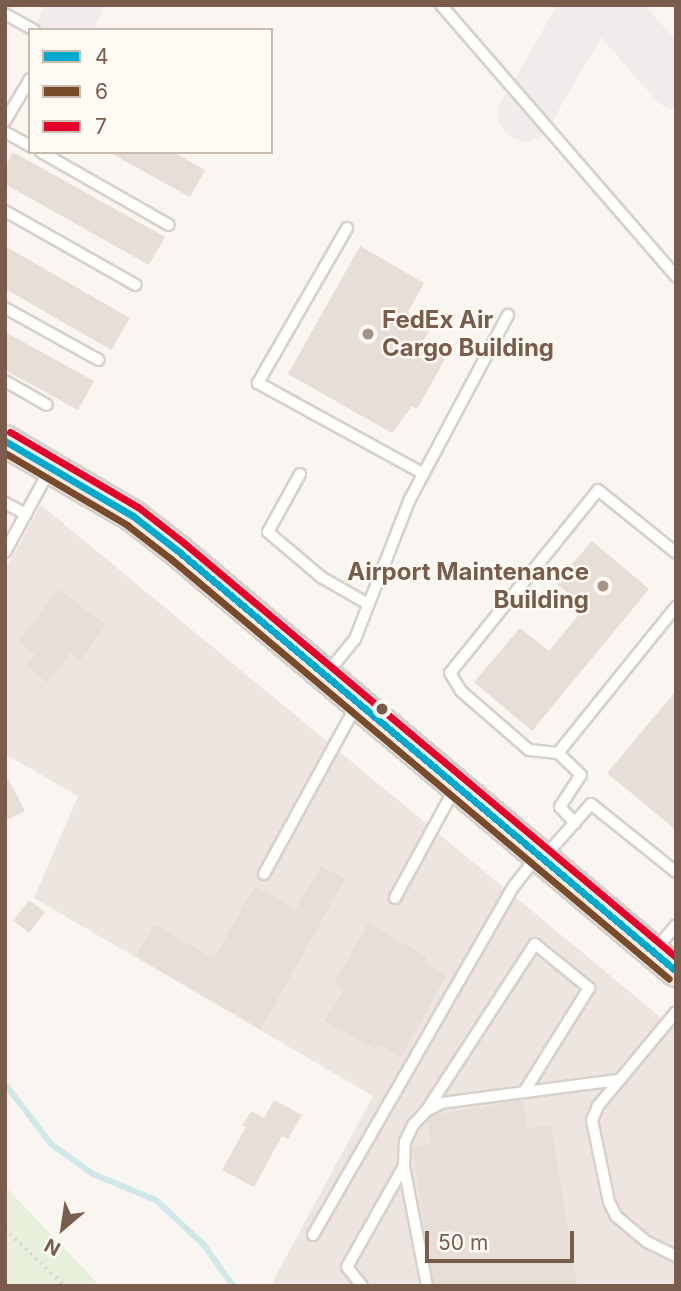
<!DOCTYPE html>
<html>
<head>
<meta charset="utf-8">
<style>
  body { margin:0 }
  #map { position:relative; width:681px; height:1291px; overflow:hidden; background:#f9f5f0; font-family:Inter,sans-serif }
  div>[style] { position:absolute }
  .industrial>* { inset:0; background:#ede5e0 }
  .green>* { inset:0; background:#e7f0db }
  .stream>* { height:6px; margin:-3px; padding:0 3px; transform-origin:3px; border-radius:3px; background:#d0e8ea }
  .taxiway>* { height:54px; margin:-27px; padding:0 27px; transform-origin:27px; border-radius:27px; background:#f0ecec }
  .building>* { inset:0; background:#e6ded7; transform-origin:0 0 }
  .path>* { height:3.5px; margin-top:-1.75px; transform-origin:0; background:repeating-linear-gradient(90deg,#dcd5d0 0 2px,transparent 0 7px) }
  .roads { filter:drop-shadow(2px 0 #d7d1cb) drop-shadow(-2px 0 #d7d1cb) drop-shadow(0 2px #d7d1cb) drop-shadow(0 -2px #d7d1cb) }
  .service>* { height:10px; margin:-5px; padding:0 5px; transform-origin:5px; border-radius:5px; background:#fefefd }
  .primary>* { height:30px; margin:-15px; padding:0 15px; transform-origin:15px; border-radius:15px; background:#f3eee8 }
  .bus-1>* { height:7px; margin:-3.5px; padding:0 3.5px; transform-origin:3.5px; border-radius:3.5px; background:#00a9ce }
  .bus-2>* { height:7px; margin:-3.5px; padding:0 3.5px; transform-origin:3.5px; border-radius:3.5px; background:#7a4b2a }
  .bus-3>* { height:7px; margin:-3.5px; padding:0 3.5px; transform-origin:3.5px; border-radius:3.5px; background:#e4002b }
  .dots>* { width:19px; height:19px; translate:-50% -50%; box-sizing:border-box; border:4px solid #fffaf3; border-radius:50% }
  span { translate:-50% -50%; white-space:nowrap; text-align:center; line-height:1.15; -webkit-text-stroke:5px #fffaf3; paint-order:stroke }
  .poi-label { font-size:24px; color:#7a5c4d; font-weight:700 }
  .left { translate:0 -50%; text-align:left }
  .right { translate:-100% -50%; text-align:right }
  .frame { position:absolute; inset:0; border:7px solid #7a5c4d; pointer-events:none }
  .legend { position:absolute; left:28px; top:28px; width:245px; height:126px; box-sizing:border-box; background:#fffaf3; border:2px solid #cabbb1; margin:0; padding:9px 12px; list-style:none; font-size:21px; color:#7a5c4d }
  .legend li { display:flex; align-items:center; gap:14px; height:35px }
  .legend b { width:35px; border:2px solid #cabbb1 }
  .north { position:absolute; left:28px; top:1193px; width:70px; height:70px; -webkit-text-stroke:5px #fffaf3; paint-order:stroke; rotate:209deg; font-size:19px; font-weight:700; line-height:28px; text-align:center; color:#7a5c4d }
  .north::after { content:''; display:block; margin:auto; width:24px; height:32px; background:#7a5c4d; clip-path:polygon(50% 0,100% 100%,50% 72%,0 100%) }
  .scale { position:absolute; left:425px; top:1231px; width:149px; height:32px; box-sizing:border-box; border:4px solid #7a5c4d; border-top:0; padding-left:9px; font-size:21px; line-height:24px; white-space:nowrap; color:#7a5c4d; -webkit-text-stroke:5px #fffaf3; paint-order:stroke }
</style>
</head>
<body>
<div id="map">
  <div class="industrial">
    <div style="clip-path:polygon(41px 505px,676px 1030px,676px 1286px,277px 1286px,273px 1281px,373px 1096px,34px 898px,78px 796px,5px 754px,5px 569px)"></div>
  </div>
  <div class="green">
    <div style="clip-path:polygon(5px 1186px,100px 1286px,5px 1286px)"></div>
  </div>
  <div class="stream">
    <div style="left:5px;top:1084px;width:76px;rotate:52.5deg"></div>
    <div style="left:51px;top:1144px;width:52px;rotate:35.5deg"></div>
    <div style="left:93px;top:1174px;width:68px;rotate:22.4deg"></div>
    <div style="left:156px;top:1200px;width:66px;rotate:43.2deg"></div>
    <div style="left:204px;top:1245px;width:50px;rotate:54.7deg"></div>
  </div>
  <div class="taxiway">
    <div style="left:609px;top:5px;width:102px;rotate:49deg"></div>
    <div style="left:63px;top:30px;width:28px;rotate:-63deg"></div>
    <div style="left:525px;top:114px;width:126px;rotate:-59.6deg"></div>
  </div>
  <div class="building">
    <div style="clip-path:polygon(13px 152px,165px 237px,149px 265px,5px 184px,5px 166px)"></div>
    <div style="clip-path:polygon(109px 152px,173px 152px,205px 170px,190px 197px)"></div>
    <div style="left:5px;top:246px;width:144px;height:37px;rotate:30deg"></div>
    <div style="clip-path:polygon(360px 246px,424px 283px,408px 312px,432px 326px,422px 343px,446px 357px,417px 409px,412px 406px,392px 433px,288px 374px)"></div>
    <div style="clip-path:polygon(5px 332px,94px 381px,78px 410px,5px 370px)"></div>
    <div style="clip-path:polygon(592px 541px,649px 589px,532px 731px,474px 682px,520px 628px,549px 651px,585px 607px,556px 583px)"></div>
    <div style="clip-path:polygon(58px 589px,106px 625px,80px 660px,70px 653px,48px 683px,26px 666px,35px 654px,19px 642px)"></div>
    <div style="clip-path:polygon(676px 691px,676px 830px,607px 773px)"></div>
    <div style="clip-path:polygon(5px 773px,25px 811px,5px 821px)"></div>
    <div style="clip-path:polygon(321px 866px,345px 879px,261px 1029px,136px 956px,154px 924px,214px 959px,255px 886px,296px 909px)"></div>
    <div style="left:29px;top:900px;width:20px;height:26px;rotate:37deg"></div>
    <div style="clip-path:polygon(368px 923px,427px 957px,424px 963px,446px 976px,401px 1057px,378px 1044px,375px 1049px,325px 1021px,344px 990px,334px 984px)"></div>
    <div style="clip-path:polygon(274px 1100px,302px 1115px,288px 1139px,282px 1136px,254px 1187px,222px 1170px,246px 1127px,242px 1126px,251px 1111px,264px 1118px)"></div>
    <div style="clip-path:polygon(523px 1100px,528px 1129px,551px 1125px,577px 1286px,434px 1286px,412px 1147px,431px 1144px,427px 1120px,437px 1114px)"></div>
  </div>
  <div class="path">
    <div style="left:5px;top:1229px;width:83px;rotate:43.5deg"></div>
  </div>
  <div class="roads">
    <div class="service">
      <div style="left:441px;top:5px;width:359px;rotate:49.1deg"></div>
      <div style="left:5px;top:14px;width:33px;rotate:29deg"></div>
      <div style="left:5px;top:121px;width:49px;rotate:-59.2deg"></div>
      <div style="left:5px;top:132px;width:29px;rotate:29deg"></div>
      <div style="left:41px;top:152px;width:147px;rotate:29.7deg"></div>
      <div style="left:5px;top:211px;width:150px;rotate:29.5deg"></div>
      <div style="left:347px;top:228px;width:179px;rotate:119.9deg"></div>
      <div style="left:258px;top:383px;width:189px;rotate:28.7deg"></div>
      <div style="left:5px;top:308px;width:107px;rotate:29deg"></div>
      <div style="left:5px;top:381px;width:48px;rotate:29.7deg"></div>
      <div style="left:300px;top:474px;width:66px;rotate:118.9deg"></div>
      <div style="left:268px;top:532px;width:70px;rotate:40.3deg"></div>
      <div style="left:321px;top:577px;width:54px;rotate:29.9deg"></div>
      <div style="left:5px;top:503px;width:24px;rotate:28deg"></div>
      <div style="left:5px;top:552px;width:94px;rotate:-61.5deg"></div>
      <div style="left:328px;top:672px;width:43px;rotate:-50.7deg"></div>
      <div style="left:355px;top:639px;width:148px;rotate:-68.6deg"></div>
      <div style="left:409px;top:501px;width:211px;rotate:-62deg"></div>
      <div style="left:558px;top:753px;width:188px;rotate:-51.1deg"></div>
      <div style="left:575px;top:823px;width:22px;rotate:-133deg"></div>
      <div style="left:560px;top:807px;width:38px;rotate:-57deg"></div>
      <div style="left:581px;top:775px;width:32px;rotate:-136deg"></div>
      <div style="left:558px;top:753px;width:29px;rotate:-174deg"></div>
      <div style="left:529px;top:750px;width:90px;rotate:-139.1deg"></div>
      <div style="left:461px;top:691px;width:21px;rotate:-121deg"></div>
      <div style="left:450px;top:673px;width:235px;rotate:-51deg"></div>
      <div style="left:598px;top:490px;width:100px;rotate:38.9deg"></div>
      <div style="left:545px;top:856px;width:69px;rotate:-48.5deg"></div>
      <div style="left:591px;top:804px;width:109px;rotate:38.7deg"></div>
      <div style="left:264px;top:874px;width:192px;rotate:-61.3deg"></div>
      <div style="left:395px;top:898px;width:125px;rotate:-61.4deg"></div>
      <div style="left:656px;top:949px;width:31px;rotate:-50deg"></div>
      <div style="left:676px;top:1012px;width:122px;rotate:129.7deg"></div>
      <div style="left:598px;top:1106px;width:15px;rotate:113deg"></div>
      <div style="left:592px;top:1120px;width:84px;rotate:78.3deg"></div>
      <div style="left:609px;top:1202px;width:16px;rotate:63deg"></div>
      <div style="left:616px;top:1216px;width:40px;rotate:40deg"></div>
      <div style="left:647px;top:1242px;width:32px;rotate:26deg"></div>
      <div style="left:426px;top:1111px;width:199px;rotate:-56.9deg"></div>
      <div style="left:535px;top:944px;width:70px;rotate:39.2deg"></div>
      <div style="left:589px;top:988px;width:123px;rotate:122deg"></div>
      <div style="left:313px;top:1235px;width:403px;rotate:-60.1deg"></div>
      <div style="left:514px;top:886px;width:36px;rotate:-52deg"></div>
      <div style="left:362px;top:1286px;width:24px;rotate:-128deg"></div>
      <div style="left:347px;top:1267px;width:116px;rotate:-60.6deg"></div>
      <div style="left:427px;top:1286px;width:122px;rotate:-100.9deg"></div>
      <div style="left:404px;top:1166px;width:24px;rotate:-88deg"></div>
      <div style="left:405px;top:1142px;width:19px;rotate:-65deg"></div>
      <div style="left:413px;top:1125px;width:19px;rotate:-47deg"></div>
      <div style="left:426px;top:1111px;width:17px;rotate:-28deg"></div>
      <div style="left:441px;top:1103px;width:179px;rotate:-7.4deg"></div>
    </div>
    <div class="primary">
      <div style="left:5px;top:441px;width:148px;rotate:30.4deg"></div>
      <div style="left:133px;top:516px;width:57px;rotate:37.9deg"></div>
      <div style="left:178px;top:551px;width:651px;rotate:40.14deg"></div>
    </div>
  </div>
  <div class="bus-1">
    <div style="left:5px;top:441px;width:148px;rotate:30.4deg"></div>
    <div style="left:133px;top:516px;width:57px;rotate:37.9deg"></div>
    <div style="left:178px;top:551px;width:651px;rotate:40.14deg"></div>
  </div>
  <div class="bus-2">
    <div style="left:5px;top:453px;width:142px;rotate:30.5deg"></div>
    <div style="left:127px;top:525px;width:56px;rotate:37.7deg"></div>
    <div style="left:171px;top:559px;width:651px;rotate:40.14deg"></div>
  </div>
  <div class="bus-3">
    <div style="left:10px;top:432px;width:148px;rotate:30.4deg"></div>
    <div style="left:138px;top:507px;width:58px;rotate:38deg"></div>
    <div style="left:184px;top:543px;width:643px;rotate:40.08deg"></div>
  </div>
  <div class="dots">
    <div style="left:368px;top:334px;background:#a69286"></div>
    <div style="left:603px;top:586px;background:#a69286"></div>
    <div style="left:382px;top:709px;background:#7a5c4d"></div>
  </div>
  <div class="poi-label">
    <span class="left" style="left:382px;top:334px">FedEx Air<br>Cargo Building</span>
    <span class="right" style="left:589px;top:586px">Airport Maintenance<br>Building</span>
  </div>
  <div class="frame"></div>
  <ul class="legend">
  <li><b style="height:9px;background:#00a9ce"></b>4</li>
  <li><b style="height:9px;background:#7a4b2a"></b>6</li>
  <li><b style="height:9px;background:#e4002b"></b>7</li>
  </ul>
  <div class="north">N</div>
  <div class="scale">50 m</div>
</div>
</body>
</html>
